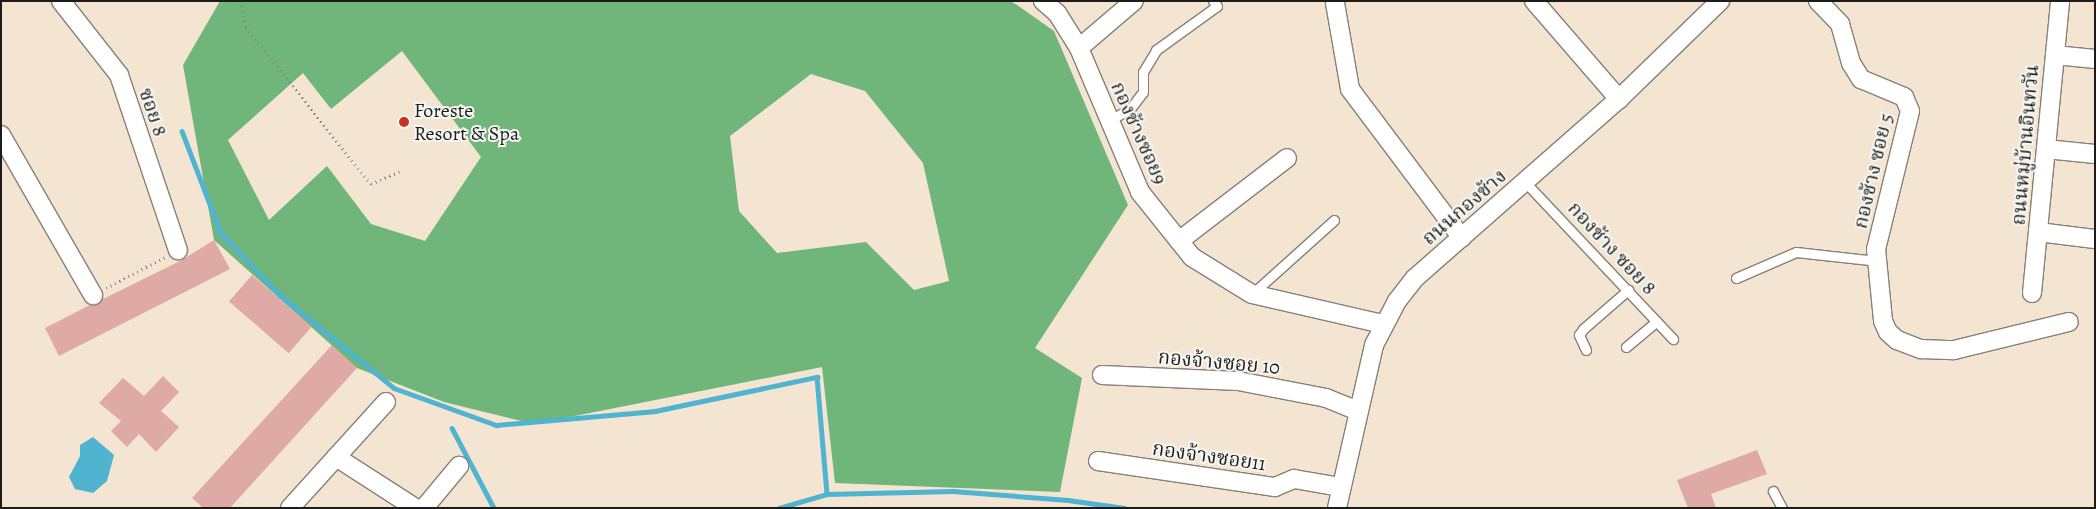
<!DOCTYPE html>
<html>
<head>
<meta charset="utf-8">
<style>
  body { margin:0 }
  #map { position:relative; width:2096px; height:509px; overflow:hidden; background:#f3e5d1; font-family:Alegreya,"Noto Serif Thai",serif }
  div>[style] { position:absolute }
  .forest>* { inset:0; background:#70b579 }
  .water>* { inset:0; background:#50b3cf }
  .stream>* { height:4.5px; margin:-2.25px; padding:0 2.25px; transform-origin:2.25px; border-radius:2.25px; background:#50b3cf }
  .building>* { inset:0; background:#dfaaa6; transform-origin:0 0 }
  .path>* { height:2.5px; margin-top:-1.25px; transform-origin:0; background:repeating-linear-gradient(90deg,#888076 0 1px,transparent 0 5px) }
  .roads { filter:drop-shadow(1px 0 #888076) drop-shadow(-1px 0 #888076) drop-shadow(0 1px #888076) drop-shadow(0 -1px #888076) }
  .lane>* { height:9px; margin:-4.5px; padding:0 4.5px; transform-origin:4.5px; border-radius:4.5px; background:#fff }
  .street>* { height:18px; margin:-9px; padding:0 9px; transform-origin:9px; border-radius:9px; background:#fff }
  .dots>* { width:14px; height:14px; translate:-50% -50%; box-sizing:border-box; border:2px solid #f6f6f2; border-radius:50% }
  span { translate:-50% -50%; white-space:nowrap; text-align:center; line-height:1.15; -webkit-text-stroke:4px #f6f6f2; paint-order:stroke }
  .poi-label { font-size:20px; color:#1c1c1c }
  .left { translate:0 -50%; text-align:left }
  .street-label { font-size:20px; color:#1c1c1c }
  .frame { position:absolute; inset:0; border:2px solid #1c1c1c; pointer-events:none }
</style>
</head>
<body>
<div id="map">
  <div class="forest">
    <div style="clip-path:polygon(evenodd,220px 1px,1010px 1px,1017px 5px,1054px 31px,1128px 205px,1035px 348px,1082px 378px,1060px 492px,835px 483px,822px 367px,534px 424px,444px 402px,357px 368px,214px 240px,183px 65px,220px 1px,402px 51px,481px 157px,425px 241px,371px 224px,327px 166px,269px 220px,228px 140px,303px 73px,331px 109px,402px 51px,220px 1px,811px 74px,865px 91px,923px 163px,949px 281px,914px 290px,866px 242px,777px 253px,739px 211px,730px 136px,811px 74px)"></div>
  </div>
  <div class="water">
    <div style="clip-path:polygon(93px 437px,114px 455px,107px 481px,93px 493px,75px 489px,69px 477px,80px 456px,80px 445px)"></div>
  </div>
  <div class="stream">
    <div style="left:182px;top:131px;width:109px;rotate:69.1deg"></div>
    <div style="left:221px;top:233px;width:86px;rotate:46.4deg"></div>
    <div style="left:280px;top:295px;width:147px;rotate:39.2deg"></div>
    <div style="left:394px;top:388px;width:109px;rotate:19.9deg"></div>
    <div style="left:496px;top:425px;width:160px;rotate:-5deg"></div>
    <div style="left:655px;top:411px;width:166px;rotate:-11.9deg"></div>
    <div style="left:817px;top:377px;width:117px;rotate:85.1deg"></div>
    <div style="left:452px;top:428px;width:90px;rotate:62.3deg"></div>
    <div style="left:779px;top:508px;width:50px;rotate:-16.3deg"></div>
    <div style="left:827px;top:494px;width:126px;rotate:-1.4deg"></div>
    <div style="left:953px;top:491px;width:115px;rotate:4.5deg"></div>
    <div style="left:1068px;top:500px;width:57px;rotate:8.1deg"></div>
  </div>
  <div class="building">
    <div style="clip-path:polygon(214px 240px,230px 269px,59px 356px,45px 328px,90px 305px,98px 304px,103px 299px,182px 260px)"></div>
    <div style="left:252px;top:275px;width:79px;height:35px;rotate:41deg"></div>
    <div style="clip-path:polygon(332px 345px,357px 368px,230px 508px,203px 508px,192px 498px)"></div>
    <div style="clip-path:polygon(163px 376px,179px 392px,161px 411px,179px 427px,156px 452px,139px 434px,127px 447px,111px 431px,121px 421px,99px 403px,123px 378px,144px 396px)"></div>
    <div style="clip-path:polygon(1757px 450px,1767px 474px,1711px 494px,1716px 508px,1688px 508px,1677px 480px)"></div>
  </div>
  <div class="path">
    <div style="left:241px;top:1px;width:26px;rotate:79deg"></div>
    <div style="left:246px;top:27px;width:201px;rotate:51.5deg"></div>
    <div style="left:371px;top:184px;width:34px;rotate:-24deg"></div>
    <div style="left:106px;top:288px;width:67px;rotate:-27.7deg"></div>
  </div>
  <div class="roads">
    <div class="lane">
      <div style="left:1108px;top:121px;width:25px;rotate:-29deg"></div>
      <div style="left:1130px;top:109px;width:21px;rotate:-53deg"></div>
      <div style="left:1143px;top:92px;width:20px;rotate:-90deg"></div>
      <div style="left:1143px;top:72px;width:26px;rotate:-59deg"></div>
      <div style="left:1156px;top:50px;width:75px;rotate:-35.8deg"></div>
      <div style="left:1217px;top:6px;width:6px;rotate:-129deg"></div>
      <div style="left:1525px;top:182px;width:216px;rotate:46.7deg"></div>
      <div style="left:1736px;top:278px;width:65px;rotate:-23.4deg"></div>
      <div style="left:1796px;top:252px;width:81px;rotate:6.3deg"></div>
      <div style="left:1253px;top:293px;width:109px;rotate:-42deg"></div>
      <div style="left:1626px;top:347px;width:40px;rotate:-40deg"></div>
      <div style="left:1586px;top:350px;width:17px;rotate:-115deg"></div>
      <div style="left:1579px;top:335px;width:7px;rotate:-56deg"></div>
      <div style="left:1583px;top:329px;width:60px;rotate:-40.9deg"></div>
      <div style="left:1773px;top:491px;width:19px;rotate:62deg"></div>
    </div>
    <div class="street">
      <div style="left:61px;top:1px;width:94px;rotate:51.9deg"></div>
      <div style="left:119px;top:75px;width:185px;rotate:71.4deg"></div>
      <div style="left:1043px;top:1px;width:18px;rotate:41deg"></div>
      <div style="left:1057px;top:13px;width:41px;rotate:57.8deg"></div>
      <div style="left:1079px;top:48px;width:156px;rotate:67deg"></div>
      <div style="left:1140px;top:192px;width:83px;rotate:51.3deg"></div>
      <div style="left:1192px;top:257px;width:70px;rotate:31.7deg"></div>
      <div style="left:1252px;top:294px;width:134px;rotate:12.9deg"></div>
      <div style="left:1534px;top:1px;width:130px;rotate:49.1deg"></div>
      <div style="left:1818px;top:1px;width:32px;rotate:46deg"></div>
      <div style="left:1840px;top:24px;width:41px;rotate:74.2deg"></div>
      <div style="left:1851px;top:63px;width:19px;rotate:58deg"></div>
      <div style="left:1861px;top:79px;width:47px;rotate:22.7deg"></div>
      <div style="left:1904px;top:97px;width:15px;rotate:67deg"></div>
      <div style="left:1910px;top:111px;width:142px;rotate:103.8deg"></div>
      <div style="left:1876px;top:249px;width:72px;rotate:84.4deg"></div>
      <div style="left:1883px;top:321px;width:12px;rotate:66deg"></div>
      <div style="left:1888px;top:332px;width:12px;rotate:42deg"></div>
      <div style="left:1897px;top:340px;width:26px;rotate:21deg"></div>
      <div style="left:1921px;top:349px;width:33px;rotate:2deg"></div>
      <div style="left:1954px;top:350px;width:118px;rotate:-13.7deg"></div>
      <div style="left:1335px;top:3px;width:87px;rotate:80.1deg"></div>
      <div style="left:1350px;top:89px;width:186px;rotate:53.1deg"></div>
      <div style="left:1079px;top:48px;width:72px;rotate:-40.5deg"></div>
      <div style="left:2055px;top:55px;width:40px;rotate:5.7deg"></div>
      <div style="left:1px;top:135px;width:185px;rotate:60.1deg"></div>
      <div style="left:2046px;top:149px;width:49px;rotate:5.8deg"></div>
      <div style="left:2038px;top:232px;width:57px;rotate:7deg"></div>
      <div style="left:1179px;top:241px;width:136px;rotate:-37.5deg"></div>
      <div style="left:2032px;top:293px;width:293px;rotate:-84.5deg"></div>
      <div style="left:1102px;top:375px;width:136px;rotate:2.5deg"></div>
      <div style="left:1238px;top:381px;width:90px;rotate:10.9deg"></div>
      <div style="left:1326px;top:398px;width:35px;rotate:22deg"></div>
      <div style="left:336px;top:457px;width:94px;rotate:32.8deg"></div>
      <div style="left:1098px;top:461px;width:179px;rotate:8.4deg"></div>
      <div style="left:1275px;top:487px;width:21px;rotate:-23deg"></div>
      <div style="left:1294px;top:479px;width:48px;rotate:9.7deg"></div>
      <div style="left:290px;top:508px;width:143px;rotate:-47.8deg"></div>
      <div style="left:424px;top:508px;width:55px;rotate:-50.2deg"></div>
      <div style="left:1337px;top:508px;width:167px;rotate:-77.2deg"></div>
      <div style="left:1374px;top:345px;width:50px;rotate:-62.4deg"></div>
      <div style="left:1397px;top:301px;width:29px;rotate:-52deg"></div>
      <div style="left:1415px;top:278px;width:271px;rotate:-41.3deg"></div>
      <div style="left:1619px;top:99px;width:141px;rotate:-44.1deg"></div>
    </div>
  </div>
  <div class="dots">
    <div style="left:404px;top:122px;background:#c8321e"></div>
  </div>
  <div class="poi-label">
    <span class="left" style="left:414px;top:122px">Foreste<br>Resort &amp; Spa</span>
  </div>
  <div class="street-label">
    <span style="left:153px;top:112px;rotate:71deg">ซอย 8</span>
    <span style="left:1139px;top:133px;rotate:66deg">กองช้างซอย9</span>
    <span style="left:2025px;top:145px;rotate:-85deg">ถนนหมู่บ้านอินทวัน</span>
    <span style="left:1873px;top:171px;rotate:-77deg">กองช้าง ซอย 5</span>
    <span style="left:1464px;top:207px;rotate:-41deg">ถนนกองช้าง</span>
    <span style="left:1612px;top:248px;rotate:47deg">กองช้าง ซอย 8</span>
    <span style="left:1219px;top:362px;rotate:5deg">กองจ้างซอย 10</span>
    <span style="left:1209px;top:456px;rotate:8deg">กองจ้างซอย11</span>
  </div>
  <div class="frame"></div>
</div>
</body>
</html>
